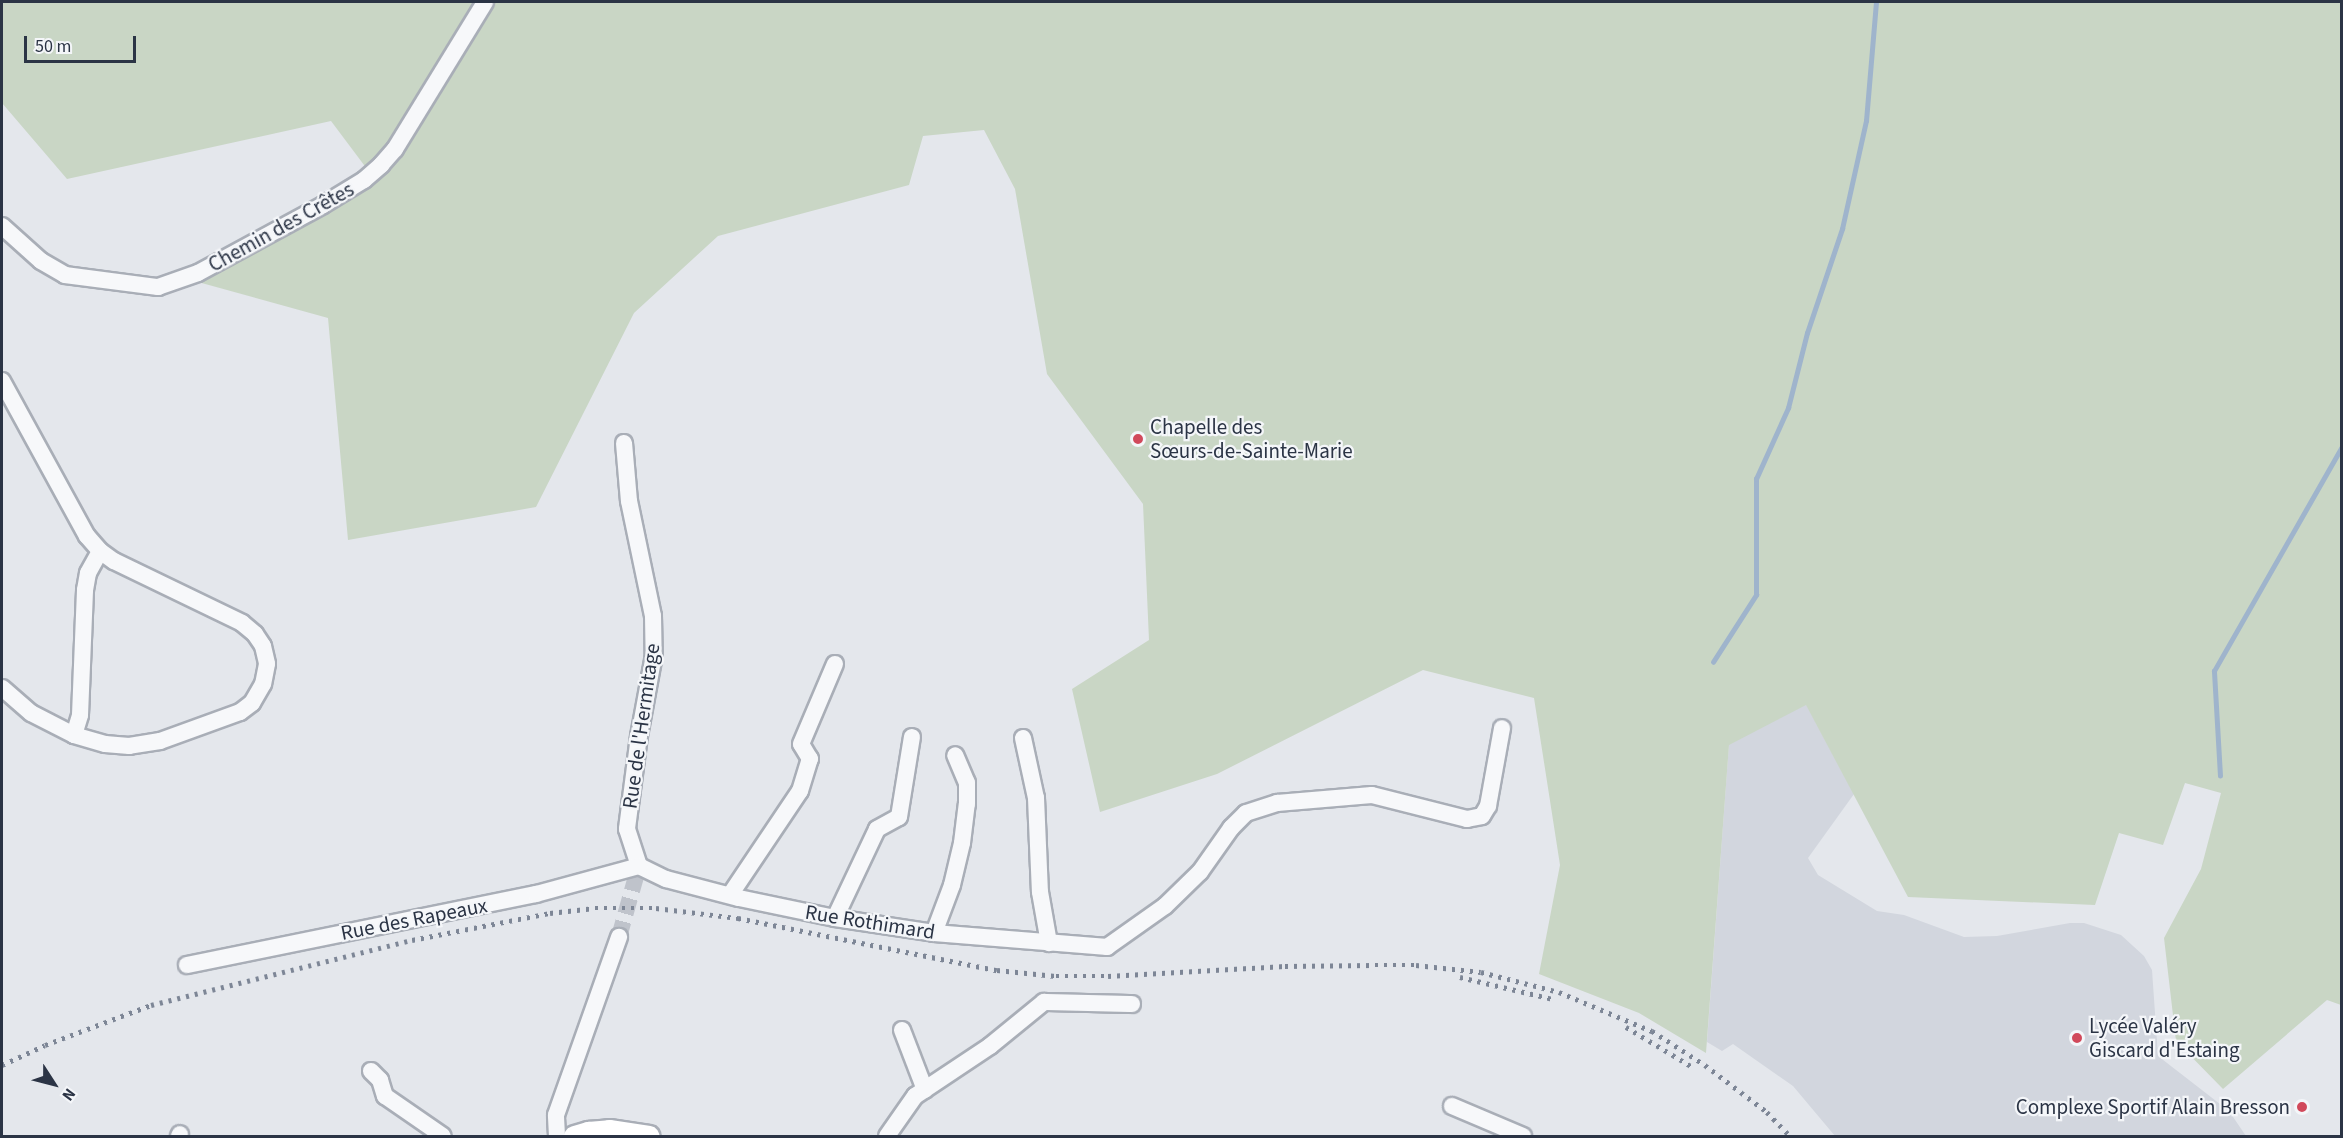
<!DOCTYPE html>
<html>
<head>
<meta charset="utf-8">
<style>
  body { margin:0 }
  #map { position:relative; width:2343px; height:1138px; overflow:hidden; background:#e4e7ec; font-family:"Source Sans 3",sans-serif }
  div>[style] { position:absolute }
  .built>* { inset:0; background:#d2d6de }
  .green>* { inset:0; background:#c9d6c5 }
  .stream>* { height:4.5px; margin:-2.25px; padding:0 2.25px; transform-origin:2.25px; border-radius:2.25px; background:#9fb4cc }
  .minor-tunnel>* { height:16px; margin-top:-8px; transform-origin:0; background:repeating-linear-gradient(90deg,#bfc3cb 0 16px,transparent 0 24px) }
  .roads { filter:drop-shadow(2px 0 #a9aeb7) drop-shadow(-2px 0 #a9aeb7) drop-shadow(0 2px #a9aeb7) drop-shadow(0 -2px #a9aeb7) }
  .minor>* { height:16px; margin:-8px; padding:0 8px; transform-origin:8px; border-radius:8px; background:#f7f8fa }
  .major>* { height:21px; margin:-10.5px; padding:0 10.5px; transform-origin:10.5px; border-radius:10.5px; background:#fff }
  .rail>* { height:4.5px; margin-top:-2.25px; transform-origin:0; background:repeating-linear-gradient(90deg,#7d8696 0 3px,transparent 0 9px) }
  .dots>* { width:16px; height:16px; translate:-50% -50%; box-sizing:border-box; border:3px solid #f4f6f9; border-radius:50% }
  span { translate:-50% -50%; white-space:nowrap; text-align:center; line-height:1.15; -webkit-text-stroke:4.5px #f4f6f9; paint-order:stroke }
  .street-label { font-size:21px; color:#2b3445 }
  .poi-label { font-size:21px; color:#2b3445 }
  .left { translate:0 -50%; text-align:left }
  .right { translate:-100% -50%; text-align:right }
  .frame { position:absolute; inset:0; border:3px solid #2b3445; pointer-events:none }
  .north { position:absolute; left:24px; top:1054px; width:60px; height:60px; -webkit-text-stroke:4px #f4f6f9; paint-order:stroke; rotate:126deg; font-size:16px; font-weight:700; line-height:24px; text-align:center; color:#2b3445 }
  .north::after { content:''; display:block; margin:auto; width:21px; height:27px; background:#2b3445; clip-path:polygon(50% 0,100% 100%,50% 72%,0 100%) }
  .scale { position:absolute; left:24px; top:36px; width:112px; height:27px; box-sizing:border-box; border:3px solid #2b3445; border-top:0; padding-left:8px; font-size:18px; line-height:21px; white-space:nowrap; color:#2b3445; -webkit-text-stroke:4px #f4f6f9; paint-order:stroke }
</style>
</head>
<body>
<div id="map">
  <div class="built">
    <div style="clip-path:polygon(1806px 704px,1854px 794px,1808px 858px,1818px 875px,1877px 911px,1904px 915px,1964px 937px,1997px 936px,2070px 923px,2084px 923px,2121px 935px,2144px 956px,2152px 970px,2158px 1056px,2229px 1111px,2246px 1136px,1835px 1136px,1793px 1086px,1733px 1044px,1722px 1051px,1707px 1042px,1729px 744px)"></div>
  </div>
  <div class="green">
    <div style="clip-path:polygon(2px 2px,2341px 2px,2341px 1005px,2327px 1000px,2223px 1089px,2176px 1041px,2164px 938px,2201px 869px,2221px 793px,2185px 783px,2163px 845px,2119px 833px,2095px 905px,1908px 897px,1806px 705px,1729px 745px,1706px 1053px,1639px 1013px,1539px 974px,1560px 865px,1534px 698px,1423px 670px,1217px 774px,1100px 812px,1072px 689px,1149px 640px,1143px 504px,1047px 374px,1015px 189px,984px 130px,923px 136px,909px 185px,718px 236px,634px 313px,536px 507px,348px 540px,328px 318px,198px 282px,373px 177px,331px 121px,67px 179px,2px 103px)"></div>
  </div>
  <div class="stream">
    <div style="left:1713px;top:662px;width:80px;rotate:-57.3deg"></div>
    <div style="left:1756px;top:595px;width:116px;rotate:-90deg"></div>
    <div style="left:1756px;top:479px;width:78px;rotate:-65.7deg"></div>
    <div style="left:1788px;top:408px;width:77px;rotate:-75.8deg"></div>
    <div style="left:1807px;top:333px;width:110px;rotate:-71.4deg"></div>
    <div style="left:1842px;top:229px;width:111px;rotate:-77.5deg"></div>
    <div style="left:1866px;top:121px;width:119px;rotate:-85.2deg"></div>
    <div style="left:2220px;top:776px;width:105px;rotate:-93.3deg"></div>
    <div style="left:2214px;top:671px;width:258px;rotate:-60.3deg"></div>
  </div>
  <div class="minor-tunnel">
    <div style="left:619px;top:937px;width:74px;rotate:-74.3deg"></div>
  </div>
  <div class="roads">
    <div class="minor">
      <div style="left:2px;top:226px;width:52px;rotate:41.9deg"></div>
      <div style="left:41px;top:261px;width:28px;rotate:30deg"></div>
      <div style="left:65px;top:275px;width:94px;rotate:7.4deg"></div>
      <div style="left:158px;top:287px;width:42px;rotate:-19.3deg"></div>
      <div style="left:198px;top:273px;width:142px;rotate:-28.5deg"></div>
      <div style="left:323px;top:205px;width:48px;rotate:-31.4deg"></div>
      <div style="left:364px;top:180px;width:23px;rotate:-41deg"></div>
      <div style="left:381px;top:165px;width:21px;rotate:-49deg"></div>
      <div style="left:395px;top:149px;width:172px;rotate:-58.5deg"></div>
      <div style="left:2px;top:381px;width:177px;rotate:61.3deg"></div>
      <div style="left:87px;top:536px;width:20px;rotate:49deg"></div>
      <div style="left:100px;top:551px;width:17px;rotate:36deg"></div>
      <div style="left:114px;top:561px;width:142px;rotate:25.8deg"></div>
      <div style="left:242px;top:623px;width:17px;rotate:40deg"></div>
      <div style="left:255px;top:634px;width:14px;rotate:56deg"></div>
      <div style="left:263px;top:646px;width:18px;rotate:77deg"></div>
      <div style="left:267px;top:664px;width:20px;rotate:101deg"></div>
      <div style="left:263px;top:684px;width:22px;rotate:120deg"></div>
      <div style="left:252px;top:703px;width:15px;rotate:143deg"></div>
      <div style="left:240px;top:712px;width:85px;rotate:160.1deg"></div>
      <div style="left:160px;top:741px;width:31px;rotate:171deg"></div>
      <div style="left:129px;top:746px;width:24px;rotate:-175deg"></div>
      <div style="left:105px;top:744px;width:32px;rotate:-164deg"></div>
      <div style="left:74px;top:735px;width:48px;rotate:-152.9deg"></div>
      <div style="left:31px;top:713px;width:38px;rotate:-139deg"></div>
      <div style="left:624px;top:443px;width:58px;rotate:85.1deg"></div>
      <div style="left:629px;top:501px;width:117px;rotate:78.2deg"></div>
      <div style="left:653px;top:616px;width:39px;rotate:89deg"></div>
      <div style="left:654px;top:655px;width:82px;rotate:100.5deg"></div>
      <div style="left:639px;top:736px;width:94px;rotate:97.4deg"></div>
      <div style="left:627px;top:829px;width:39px;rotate:72deg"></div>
      <div style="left:74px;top:735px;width:21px;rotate:-73deg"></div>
      <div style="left:80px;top:715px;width:125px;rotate:-87.7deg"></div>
      <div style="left:85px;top:590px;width:17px;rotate:-80deg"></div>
      <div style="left:88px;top:573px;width:25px;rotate:-61deg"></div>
      <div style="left:1023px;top:738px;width:61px;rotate:77.8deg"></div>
      <div style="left:1036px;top:798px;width:94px;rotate:87.6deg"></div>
      <div style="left:1040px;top:892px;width:52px;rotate:80deg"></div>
      <div style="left:639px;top:866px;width:30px;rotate:26deg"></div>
      <div style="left:666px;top:879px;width:75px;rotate:14.6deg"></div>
      <div style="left:739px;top:898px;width:98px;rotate:11.8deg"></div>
      <div style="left:835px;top:918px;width:100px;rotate:8.6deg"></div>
      <div style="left:934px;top:933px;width:174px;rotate:4.6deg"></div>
      <div style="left:1107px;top:947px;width:71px;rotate:-35.3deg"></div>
      <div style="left:1165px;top:906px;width:49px;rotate:-44.2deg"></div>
      <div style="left:1200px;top:872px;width:54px;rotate:-54.8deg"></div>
      <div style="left:1231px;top:828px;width:21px;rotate:-45deg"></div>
      <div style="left:1246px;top:813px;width:33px;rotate:-18deg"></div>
      <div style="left:1277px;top:803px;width:95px;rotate:-4.8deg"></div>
      <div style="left:1372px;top:795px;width:98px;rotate:14.2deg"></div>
      <div style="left:1467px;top:819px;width:15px;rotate:-11deg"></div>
      <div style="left:1482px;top:816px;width:12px;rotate:-59deg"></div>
      <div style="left:1488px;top:806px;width:79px;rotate:-79.8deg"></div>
      <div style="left:730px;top:895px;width:125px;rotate:-56.1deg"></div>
      <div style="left:800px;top:791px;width:34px;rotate:-73deg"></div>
      <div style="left:810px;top:759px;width:17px;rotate:-121deg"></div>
      <div style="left:801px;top:744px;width:87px;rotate:-67deg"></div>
      <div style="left:835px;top:918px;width:98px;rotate:-64.7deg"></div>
      <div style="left:877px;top:829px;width:25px;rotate:-29deg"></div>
      <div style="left:899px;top:817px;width:81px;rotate:-80.8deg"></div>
      <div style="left:934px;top:933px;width:51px;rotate:-69.4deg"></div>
      <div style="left:952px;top:885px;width:43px;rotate:-76.6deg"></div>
      <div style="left:962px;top:843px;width:39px;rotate:-83deg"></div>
      <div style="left:967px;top:804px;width:21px;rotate:-90deg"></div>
      <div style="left:967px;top:783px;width:30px;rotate:-113deg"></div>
      <div style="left:187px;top:965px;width:356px;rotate:-11.5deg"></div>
      <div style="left:536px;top:894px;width:107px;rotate:-15.2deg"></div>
      <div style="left:902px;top:1030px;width:64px;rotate:69deg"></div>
      <div style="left:371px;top:1071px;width:13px;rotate:45deg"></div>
      <div style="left:380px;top:1080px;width:17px;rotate:73deg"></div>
      <div style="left:385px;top:1096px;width:70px;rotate:34.6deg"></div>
      <div style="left:1452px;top:1106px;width:77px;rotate:22.9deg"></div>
      <div style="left:179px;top:1136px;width:2px;rotate:-63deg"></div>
      <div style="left:557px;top:1136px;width:21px;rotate:-93deg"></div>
      <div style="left:556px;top:1115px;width:189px;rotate:-70.5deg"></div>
      <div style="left:887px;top:1136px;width:49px;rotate:-55deg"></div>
      <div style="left:915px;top:1096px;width:90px;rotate:-33.7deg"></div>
      <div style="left:990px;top:1046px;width:70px;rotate:-39.2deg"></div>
      <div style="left:1044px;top:1002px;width:88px;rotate:1.3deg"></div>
    </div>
    <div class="major">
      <div style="left:574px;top:1136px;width:15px;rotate:-16deg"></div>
      <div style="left:588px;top:1132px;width:21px;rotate:-5deg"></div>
      <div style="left:609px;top:1130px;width:40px;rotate:8.5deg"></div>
    </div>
  </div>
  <div class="rail">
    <div style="left:1460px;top:977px;width:96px;rotate:13.3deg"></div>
    <div style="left:1626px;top:1027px;width:76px;rotate:31deg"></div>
    <div style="left:2px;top:1065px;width:47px;rotate:-24.9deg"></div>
    <div style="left:45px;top:1045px;width:113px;rotate:-20.7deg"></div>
    <div style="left:151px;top:1005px;width:269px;rotate:-14deg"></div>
    <div style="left:412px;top:940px;width:141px;rotate:-11.1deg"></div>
    <div style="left:550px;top:913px;width:45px;rotate:-6.3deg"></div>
    <div style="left:595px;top:908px;width:61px"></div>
    <div style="left:656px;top:908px;width:83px;rotate:7deg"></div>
    <div style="left:738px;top:918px;width:264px;rotate:11.4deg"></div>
    <div style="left:997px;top:970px;width:59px;rotate:5.8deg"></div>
    <div style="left:1056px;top:976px;width:52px"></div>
    <div style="left:1108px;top:976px;width:177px;rotate:-3.2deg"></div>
    <div style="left:1285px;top:966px;width:90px;rotate:-0.6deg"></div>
    <div style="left:1375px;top:965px;width:41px"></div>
    <div style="left:1416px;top:965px;width:65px;rotate:6.1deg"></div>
    <div style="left:1481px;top:972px;width:81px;rotate:14.4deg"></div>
    <div style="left:1559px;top:992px;width:101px;rotate:22.8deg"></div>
    <div style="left:1652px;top:1031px;width:63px;rotate:32.7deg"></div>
    <div style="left:1705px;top:1065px;width:78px;rotate:37.2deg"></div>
    <div style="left:1767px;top:1112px;width:33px;rotate:46deg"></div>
  </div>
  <div class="dots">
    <div style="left:1138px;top:439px;background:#d1495b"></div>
    <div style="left:2077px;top:1038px;background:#d1495b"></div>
    <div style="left:2302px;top:1107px;background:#d1495b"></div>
  </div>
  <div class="street-label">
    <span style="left:281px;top:227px;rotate:-29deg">Chemin des Crêtes</span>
    <span style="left:641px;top:726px;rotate:-82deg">Rue de l'Hermitage</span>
    <span style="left:414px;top:919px;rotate:-11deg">Rue des Rapeaux</span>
    <span style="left:870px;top:922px;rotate:9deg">Rue Rothimard</span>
  </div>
  <div class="poi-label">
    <span class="left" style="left:1150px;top:439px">Chapelle des<br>Sœurs-de-Sainte-Marie</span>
    <span class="left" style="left:2089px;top:1038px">Lycée Valéry<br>Giscard d'Estaing</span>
    <span class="right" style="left:2290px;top:1107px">Complexe Sportif Alain Bresson</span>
  </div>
  <div class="frame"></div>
  <div class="north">N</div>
  <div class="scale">50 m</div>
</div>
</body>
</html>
